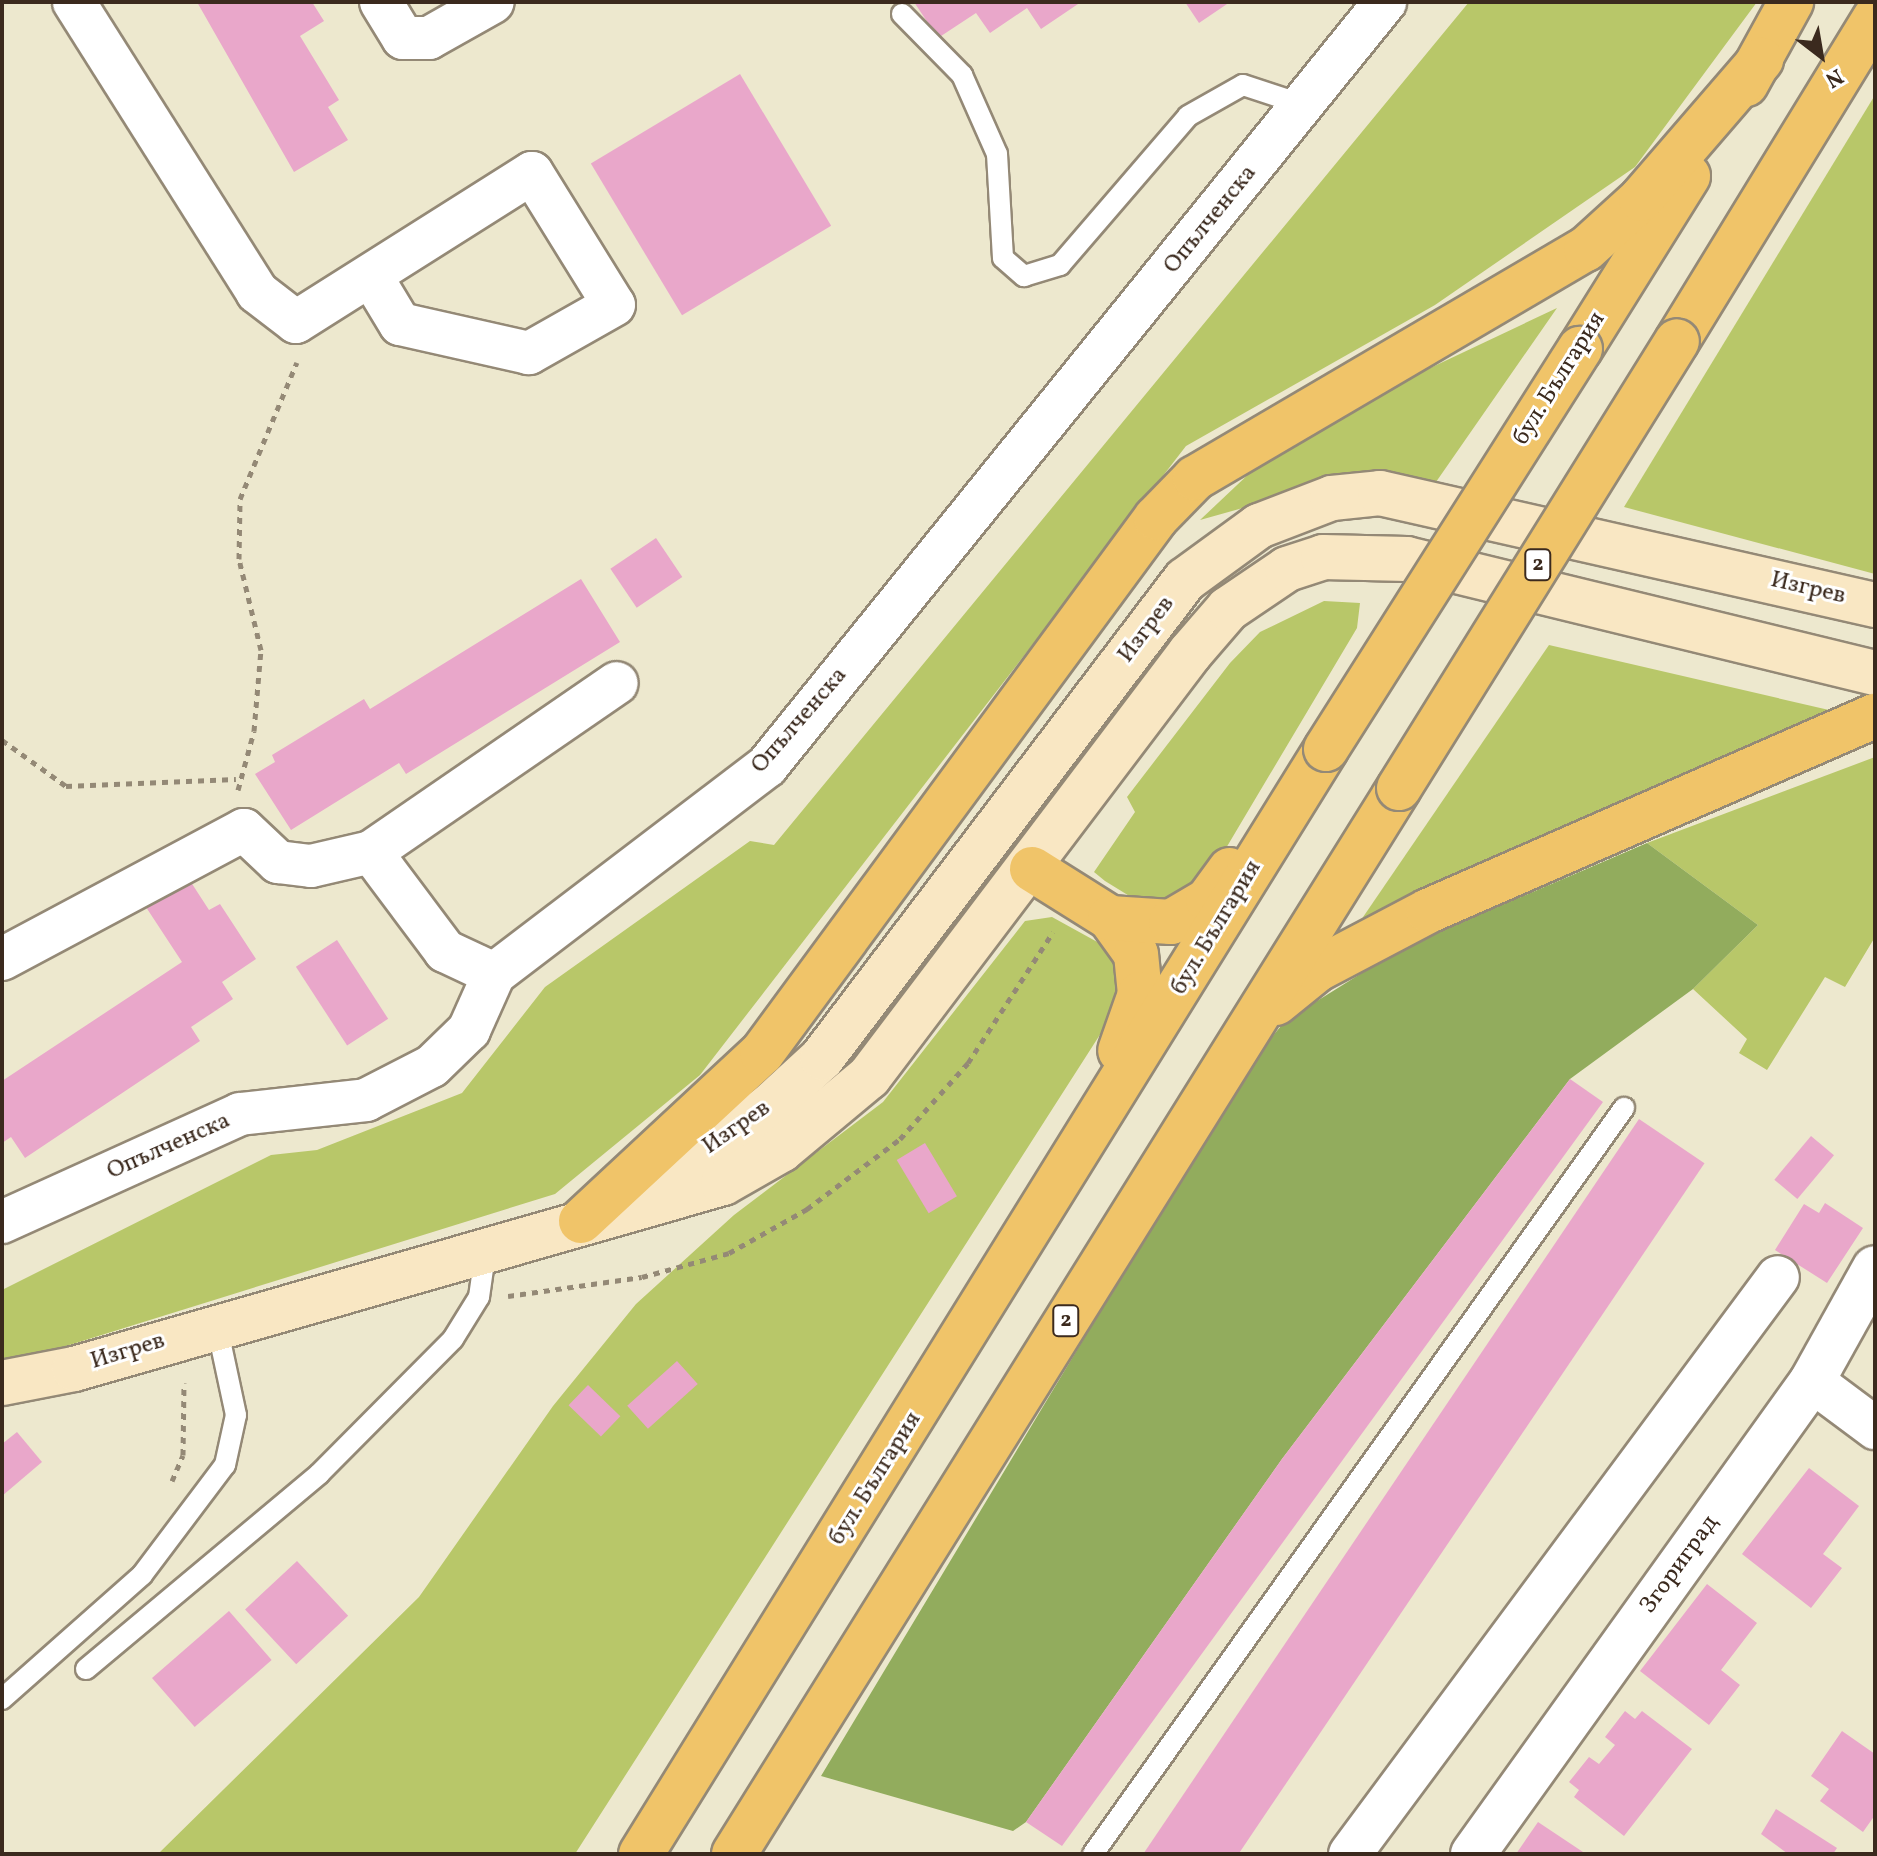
<!DOCTYPE html>
<html>
<head>
<meta charset="utf-8">
<style>
  body { margin:0 }
  #map { position:relative; width:1877px; height:1856px; overflow:hidden; background:#ede8ce; font-family:Vollkorn,serif }
  div>[style] { position:absolute }
  .green>* { inset:0; background:#b8c769 }
  .forest>* { inset:0; background:#92ac5d }
  .building>* { inset:0; background:#e9a7ca; transform-origin:0 0 }
  .path>* { height:5px; margin-top:-2.5px; transform-origin:0; background:repeating-linear-gradient(90deg,#948976 0 6px,transparent 0 12px) }
  .roads { filter:drop-shadow(2px 0 #948976) drop-shadow(-2px 0 #948976) drop-shadow(0 2px #948976) drop-shadow(0 -2px #948976) }
  .service>* { height:20px; margin:-10px; padding:0 10px; transform-origin:10px; border-radius:10px; background:#fff }
  .minor>* { height:42px; margin:-21px; padding:0 21px; transform-origin:21px; border-radius:21px; background:#fff }
  .tertiary>* { height:44px; margin:-22px; padding:0 22px; transform-origin:22px; border-radius:22px; background:#fff }
  .secondary>* { height:44px; margin:-22px; padding:0 22px; transform-origin:22px; border-radius:22px; background:#f9e7c3 }
  .trunk>* { height:44px; margin:-22px; padding:0 22px; transform-origin:22px; border-radius:22px; background:#f0c469 }
  .bridges { filter:drop-shadow(2px 0 #948976) drop-shadow(-2px 0 #948976) drop-shadow(0 2px #948976) drop-shadow(0 -2px #948976) }
  .trunk-bridge>* { height:44px; margin:-22px; padding:0 22px; transform-origin:22px; border-radius:22px; background:#f0c469 }
  span { translate:-50% -50%; white-space:nowrap; text-align:center; line-height:1.15; -webkit-text-stroke:6px #fff; paint-order:stroke }
  .shield-label span { padding:2px 6px; background:#fff; border:2px solid; border-radius:6px; -webkit-text-stroke-width:0 }
  .shield-label { font-size:22px; color:#3b2a1e; font-weight:700 }
  .street-label { font-size:24px; color:#3b2a1e }
  .frame { position:absolute; inset:0; border:4px solid #3b2a1e; pointer-events:none }
  .north { position:absolute; left:1781px; top:16px; width:80px; height:80px; -webkit-text-stroke:6px #fff; paint-order:stroke; rotate:149deg; font-size:22px; font-weight:700; line-height:32px; text-align:center; color:#3b2a1e }
  .north::after { content:''; display:block; margin:auto; width:28px; height:36px; background:#3b2a1e; clip-path:polygon(50% 0,100% 100%,50% 72%,0 100%) }
</style>
</head>
<body>
<div id="map">
  <div class="green">
    <div style="clip-path:polygon(1469px 2px,1757px 2px,1635px 167px,1435px 305px,1186px 446px,700px 1075px,555px 1194px,2px 1366px,2px 1290px,271px 1155px,317px 1150px,462px 1093px,545px 987px,750px 841px,774px 845px)"></div>
    <div style="clip-path:polygon(1875px 95px,1875px 574px,1624px 507px)"></div>
    <div style="clip-path:polygon(1557px 308px,1436px 482px,1371px 472px,1200px 520px,1254px 469px,1392px 386px)"></div>
    <div style="clip-path:polygon(1324px 601px,1360px 603px,1357px 628px,1216px 865px,1184px 900px,1144px 905px,1105px 881px,1094px 872px,1135px 812px,1127px 797px,1230px 663px,1260px 632px)"></div>
    <div style="clip-path:polygon(1549px 645px,1842px 713px,1359px 923px)"></div>
    <div style="clip-path:polygon(1875px 757px,1875px 937px,1845px 987px,1825px 977px,1767px 1070px,1739px 1053px,1747px 1039px,1693px 989px,1758px 925px,1647px 843px)"></div>
    <div style="clip-path:polygon(1052px 917px,1110px 949px,1126px 994px,575px 1854px,158px 1854px,419px 1597px,553px 1406px,636px 1304px,734px 1215px,883px 1102px,1025px 921px)"></div>
  </div>
  <div class="forest">
    <div style="clip-path:polygon(1647px 843px,1758px 925px,1693px 989px,1570px 1079px,1282px 1459px,1026px 1822px,1013px 1831px,821px 1776px,1246px 1069px,1285px 1021px,1402px 948px)"></div>
  </div>
  <div class="building">
    <div style="clip-path:polygon(197px 2px,312px 2px,324px 21px,300px 36px,339px 100px,328px 107px,348px 140px,294px 172px)"></div>
    <div style="clip-path:polygon(914px 2px,1081px 2px,1041px 29px,1027px 8px,990px 33px,976px 13px,938px 38px)"></div>
    <div style="clip-path:polygon(1185px 2px,1230px 2px,1199px 23px)"></div>
    <div style="left:740px;top:74px;width:177px;height:174px;rotate:59deg"></div>
    <div style="left:656px;top:538px;width:47px;height:55px;rotate:56deg"></div>
    <div style="clip-path:polygon(581px 579px,620px 642px,406px 774px,399px 763px,291px 830px,255px 774px,275px 762px,272px 755px,364px 699px,370px 709px)"></div>
    <div style="clip-path:polygon(185px 873px,209px 910px,220px 904px,256px 959px,222px 982px,233px 999px,191px 1027px,200px 1041px,25px 1158px,11px 1137px,2px 1143px,2px 1081px,182px 962px,142px 901px)"></div>
    <div style="left:337px;top:940px;width:94px;height:49px;rotate:57deg"></div>
    <div style="clip-path:polygon(1570px 1079px,1603px 1102px,1062px 1846px,1026px 1822px,1282px 1459px)"></div>
    <div style="left:1639px;top:1119px;width:79px;height:886px;rotate:34deg"></div>
    <div style="left:1811px;top:1136px;width:30px;height:57px;rotate:40deg"></div>
    <div style="left:925px;top:1143px;width:62px;height:33px;rotate:59deg"></div>
    <div style="clip-path:polygon(1825px 1203px,1863px 1228px,1827px 1283px,1775px 1250px,1804px 1204px,1819px 1213px)"></div>
    <div style="left:677px;top:1361px;width:31px;height:67px;rotate:48deg"></div>
    <div style="left:588px;top:1385px;width:45px;height:28px;rotate:44deg"></div>
    <div style="clip-path:polygon(17px 1432px,42px 1462px,2px 1496px,2px 1444px)"></div>
    <div style="clip-path:polygon(1809px 1468px,1859px 1506px,1823px 1554px,1842px 1568px,1811px 1608px,1742px 1554px)"></div>
    <div style="left:297px;top:1561px;width:75px;height:71px;rotate:47deg"></div>
    <div style="clip-path:polygon(1707px 1584px,1757px 1623px,1721px 1670px,1740px 1685px,1709px 1725px,1640px 1671px)"></div>
    <div style="left:229px;top:1611px;width:65px;height:102px;rotate:49deg"></div>
    <div style="clip-path:polygon(1625px 1711px,1635px 1719px,1642px 1711px,1692px 1749px,1624px 1836px,1574px 1797px,1579px 1790px,1569px 1782px,1589px 1757px,1599px 1764px,1615px 1745px,1605px 1737px)"></div>
    <div style="clip-path:polygon(1842px 1731px,1875px 1754px,1875px 1815px,1863px 1832px,1820px 1801px,1829px 1789px,1811px 1776px)"></div>
    <div style="clip-path:polygon(1776px 1809px,1837px 1848px,1833px 1854px,1788px 1854px,1761px 1834px)"></div>
    <div style="clip-path:polygon(1538px 1822px,1586px 1854px,1516px 1854px)"></div>
  </div>
  <div class="path">
    <div style="left:2px;top:740px;width:79px;rotate:35.7deg"></div>
    <div style="left:66px;top:786px;width:170px;rotate:-2.4deg"></div>
    <div style="left:238px;top:790px;width:61px;rotate:-74.8deg"></div>
    <div style="left:254px;top:731px;width:81px;rotate:-85.1deg"></div>
    <div style="left:261px;top:650px;width:94px;rotate:-103.6deg"></div>
    <div style="left:239px;top:559px;width:60px;rotate:-89deg"></div>
    <div style="left:240px;top:499px;width:148px;rotate:-67.4deg"></div>
    <div style="left:508px;top:1296px;width:135px;rotate:-8.1deg"></div>
    <div style="left:642px;top:1277px;width:90px;rotate:-15.4deg"></div>
    <div style="left:729px;top:1253px;width:90px;rotate:-29.4deg"></div>
    <div style="left:807px;top:1209px;width:116px;rotate:-37deg"></div>
    <div style="left:900px;top:1139px;width:102px;rotate:-48.2deg"></div>
    <div style="left:968px;top:1063px;width:156px;rotate:-57deg"></div>
    <div style="left:172px;top:1481px;width:28px;rotate:-67deg"></div>
    <div style="left:183px;top:1455px;width:72px;rotate:-89.2deg"></div>
  </div>
  <div class="roads">
    <div class="service">
      <div style="left:902px;top:14px;width:86px;rotate:45.5deg"></div>
      <div style="left:962px;top:75px;width:86px;rotate:66.1deg"></div>
      <div style="left:997px;top:154px;width:104px;rotate:86.7deg"></div>
      <div style="left:1003px;top:258px;width:28px;rotate:41deg"></div>
      <div style="left:1024px;top:276px;width:38px;rotate:-17deg"></div>
      <div style="left:1060px;top:265px;width:196px;rotate:-49.3deg"></div>
      <div style="left:1188px;top:116px;width:63px;rotate:-29.4deg"></div>
      <div style="left:1243px;top:85px;width:64px;rotate:18.2deg"></div>
      <div style="left:86px;top:1669px;width:304px;rotate:-39.9deg"></div>
      <div style="left:319px;top:1474px;width:190px;rotate:-45.2deg"></div>
      <div style="left:453px;top:1339px;width:49px;rotate:-58.2deg"></div>
      <div style="left:479px;top:1297px;width:49px;rotate:-81.9deg"></div>
      <div style="left:2px;top:1699px;width:187px;rotate:-41.5deg"></div>
      <div style="left:142px;top:1575px;width:138px;rotate:-53deg"></div>
      <div style="left:225px;top:1465px;width:51px;rotate:-77.6deg"></div>
      <div style="left:236px;top:1415px;width:91px;rotate:-102.1deg"></div>
      <div style="left:1093px;top:1854px;width:916px;rotate:-54.56deg"></div>
    </div>
    <div class="minor">
      <div style="left:74px;top:2px;width:343px;rotate:57.7deg"></div>
      <div style="left:257px;top:292px;width:49px;rotate:37.6deg"></div>
      <div style="left:296px;top:322px;width:279px;rotate:-32.3deg"></div>
      <div style="left:532px;top:173px;width:155px;rotate:58.2deg"></div>
      <div style="left:614px;top:305px;width:98px;rotate:150.5deg"></div>
      <div style="left:529px;top:353px;width:132px;rotate:-167.3deg"></div>
      <div style="left:400px;top:324px;width:56px;rotate:-121.1deg"></div>
      <div style="left:381px;top:2px;width:42px;rotate:58.6deg"></div>
      <div style="left:403px;top:38px;width:26px"></div>
      <div style="left:429px;top:38px;width:73px;rotate:-29.4deg"></div>
      <div style="left:371px;top:852px;width:298px;rotate:-34.5deg"></div>
      <div style="left:2px;top:959px;width:274px;rotate:-28.1deg"></div>
      <div style="left:244px;top:830px;width:47px;rotate:43.3deg"></div>
      <div style="left:278px;top:862px;width:33px;rotate:7deg"></div>
      <div style="left:311px;top:866px;width:62px;rotate:-13.1deg"></div>
      <div style="left:371px;top:852px;width:124px;rotate:53.2deg"></div>
      <div style="left:445px;top:951px;width:54px;rotate:25.1deg"></div>
      <div style="left:2px;top:1222px;width:261px;rotate:-24.4deg"></div>
      <div style="left:240px;top:1114px;width:127px;rotate:-6.3deg"></div>
      <div style="left:366px;top:1100px;width:74px;rotate:-27.3deg"></div>
      <div style="left:432px;top:1066px;width:52px;rotate:-44.2deg"></div>
      <div style="left:469px;top:1030px;width:61px;rotate:-65.9deg"></div>
      <div style="left:494px;top:974px;width:343px;rotate:-37.3deg"></div>
      <div style="left:767px;top:766px;width:983px;rotate:-51.03deg"></div>
      <div style="left:1812px;top:1381px;width:79px;rotate:36.7deg"></div>
      <div style="left:1350px;top:1854px;width:718px;rotate:-53.43deg"></div>
    </div>
    <div class="tertiary">
      <div style="left:1473px;top:1854px;width:582px;rotate:-54.37deg"></div>
      <div style="left:1812px;top:1381px;width:129px;rotate:-60.9deg"></div>
    </div>
    <div class="secondary">
      <div style="left:644px;top:1195px;width:154px;rotate:-35.2deg"></div>
      <div style="left:770px;top:1106px;width:71px;rotate:-42.7deg"></div>
      <div style="left:822px;top:1058px;width:600px;rotate:-52.79deg"></div>
      <div style="left:1185px;top:580px;width:92px;rotate:-36.1deg"></div>
      <div style="left:1259px;top:526px;width:78px;rotate:-21deg"></div>
      <div style="left:1332px;top:498px;width:48px;rotate:-5.9deg"></div>
      <div style="left:1380px;top:493px;width:508px;rotate:12.75deg"></div>
      <div style="left:2px;top:1383px;width:73px;rotate:-11deg"></div>
      <div style="left:74px;top:1369px;width:675px;rotate:-15.99deg"></div>
      <div style="left:723px;top:1183px;width:67px;rotate:-29.6deg"></div>
      <div style="left:781px;top:1150px;width:114px;rotate:-39.7deg"></div>
      <div style="left:869px;top:1077px;width:532px;rotate:-52.87deg"></div>
      <div style="left:1190px;top:653px;width:58px;rotate:-49.2deg"></div>
      <div style="left:1228px;top:609px;width:71px;rotate:-34.1deg"></div>
      <div style="left:1287px;top:569px;width:38px;rotate:-18deg"></div>
      <div style="left:1323px;top:557px;width:84px;rotate:1.4deg"></div>
      <div style="left:1407px;top:559px;width:482px;rotate:13.7deg"></div>
    </div>
    <div class="trunk">
      <div style="left:1746px;top:84px;width:94px;rotate:-61.2deg"></div>
      <div style="left:1677px;top:341px;width:379px;rotate:-58.5deg"></div>
      <div style="left:1580px;top:349px;width:204px;rotate:-58deg"></div>
      <div style="left:1032px;top:869px;width:92px;rotate:32.1deg"></div>
      <div style="left:1110px;top:918px;width:44px;rotate:54.2deg"></div>
      <div style="left:1136px;top:954px;width:40px;rotate:84.3deg"></div>
      <div style="left:1140px;top:994px;width:60px;rotate:109.3deg"></div>
      <div style="left:1110px;top:918px;width:61px;rotate:3.8deg"></div>
      <div style="left:1171px;top:922px;width:43px;rotate:-30.7deg"></div>
      <div style="left:1208px;top:900px;width:37px;rotate:-54deg"></div>
      <div style="left:1276px;top:1003px;width:54px;rotate:-39deg"></div>
      <div style="left:1318px;top:969px;width:124px;rotate:-27.8deg"></div>
      <div style="left:1428px;top:911px;width:488px;rotate:-23.6deg"></div>
      <div style="left:581px;top:1221px;width:247px;rotate:-42.9deg"></div>
      <div style="left:762px;top:1053px;width:664px;rotate:-53.63deg"></div>
      <div style="left:1156px;top:518px;width:56px;rotate:-45.7deg"></div>
      <div style="left:1195px;top:478px;width:453px;rotate:-30.4deg"></div>
      <div style="left:1586px;top:249px;width:74px;rotate:-42.3deg"></div>
      <div style="left:1641px;top:199px;width:184px;rotate:-49.2deg"></div>
      <div style="left:641px;top:1854px;width:1300px;rotate:-58.2deg"></div>
      <div style="left:734px;top:1854px;width:1256px;rotate:-58.04deg"></div>
    </div>
  </div>
  <div class="bridges">
    <div class="trunk-bridge">
      <div style="left:1326px;top:749px;width:474px;rotate:-57.6deg"></div>
      <div style="left:1399px;top:788px;width:526px;rotate:-58.12deg"></div>
    </div>
  </div>
  <div class="shield-label">
    <span style="left:1538px;top:565px">2</span>
    <span style="left:1066px;top:1321px">2</span>
  </div>
  <div class="street-label">
    <span style="left:1211px;top:220px;rotate:-51deg">Опълченска</span>
    <span style="left:1560px;top:379px;rotate:-58deg">бул. България</span>
    <span style="left:1808px;top:589px;rotate:13deg">Изгрев</span>
    <span style="left:1147px;top:630px;rotate:-53deg">Изгрев</span>
    <span style="left:800px;top:721px;rotate:-49deg">Опълченска</span>
    <span style="left:1217px;top:928px;rotate:-59deg">бул. България</span>
    <span style="left:737px;top:1128px;rotate:-35deg">Изгрев</span>
    <span style="left:169px;top:1147px;rotate:-24deg">Опълченска</span>
    <span style="left:128px;top:1352px;rotate:-17deg">Изгрев</span>
    <span style="left:876px;top:1479px;rotate:-58deg">бул. България</span>
    <span style="left:1680px;top:1565px;rotate:-54deg">Згориград</span>
  </div>
  <div class="frame"></div>
  <div class="north">N</div>
</div>
</body>
</html>
